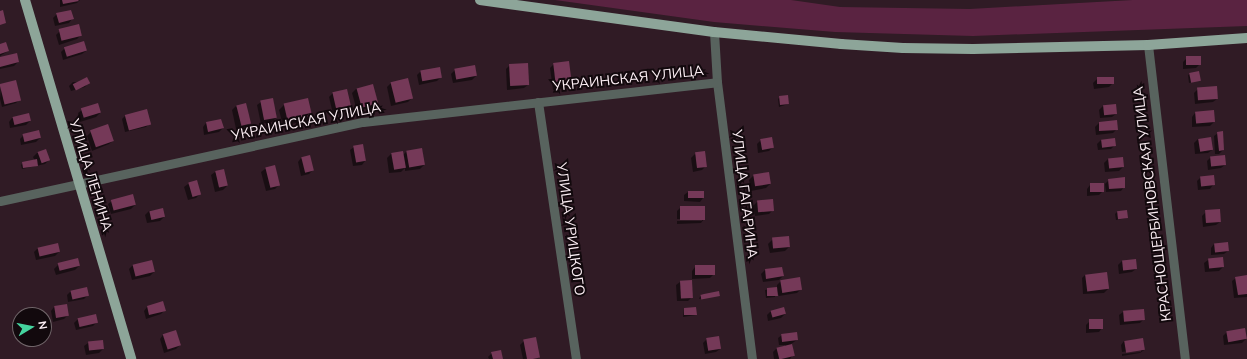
<!DOCTYPE html>
<html>
<head>
<meta charset="utf-8">
<style>
  body { margin:0 }
  #map { position:relative; width:1247px; height:359px; overflow:hidden; background:#301b25; font-family:Mulish,sans-serif }
  div>[style] { position:absolute }
  .green>* { inset:0; background:#5a2341 }
  .shadow>* { inset:0; background:#0007 }
  .building>* { inset:0; background:#753958; transform-origin:0 0 }
  .minor>* { height:9px; margin:-4.5px; padding:0 4.5px; transform-origin:4.5px; border-radius:4.5px; background:#58635e }
  .primary>* { height:10px; margin:-5px; padding:0 5px; transform-origin:5px; border-radius:5px; background:#8da599 }
  span { translate:-50% -50%; white-space:nowrap; text-align:center; line-height:1.15; -webkit-text-stroke:4px #12090d; paint-order:stroke }
  .street-label { font-size:14px; color:#fceef4 }
  .north { position:absolute; left:12px; top:307px; width:40px; height:40px; box-sizing:border-box; background:#12090d; border:1px solid #706569; border-radius:50%; rotate:80deg; font-size:11px; font-weight:700; line-height:16px; text-align:center; color:#fceef4 }
  .north::after { content:''; display:block; margin:auto; width:14px; height:18px; background:#45d49f; clip-path:polygon(50% 0,100% 100%,50% 72%,0 100%) }
</style>
</head>
<body>
<div id="map">
  <div class="green">
    <div style="clip-path:polygon(555px 0,791px 0,840px 7px,970px 9px,1133px 0,1247px 0,1247px 26px,973px 36px,835px 32px,714px 22px)"></div>
  </div>
  <div class="shadow">
    <div style="clip-path:polygon(60px 0,80px 0,77px 3px,60px 7px)"></div>
    <div style="clip-path:polygon(57px 14px,72px 19px,69px 23px,55px 26px,53px 18px)"></div>
    <div style="clip-path:polygon(60px 31px,81px 35px,77px 39px,59px 45px,56px 35px)"></div>
    <div style="clip-path:polygon(0 45px,8px 51px,0 56px)"></div>
    <div style="clip-path:polygon(65px 48px,86px 51px,82px 54px,63px 60px,61px 52px)"></div>
    <div style="clip-path:polygon(0 58px,18px 62px,14px 66px,0 69px)"></div>
    <div style="clip-path:polygon(1187px 58px,1200px 64px,1196px 68px,1183px 69px,1183px 62px)"></div>
    <div style="clip-path:polygon(554px 64px,571px 84px,567px 88px,553px 90px,550px 68px)"></div>
    <div style="clip-path:polygon(510px 65px,528px 85px,524px 88px,507px 90px,506px 69px)"></div>
    <div style="clip-path:polygon(455px 70px,476px 76px,472px 80px,453px 83px,451px 74px)"></div>
    <div style="clip-path:polygon(421px 71px,441px 77px,437px 81px,419px 85px,417px 75px)"></div>
    <div style="clip-path:polygon(1190px 74px,1199px 80px,1189px 83px,1188px 75px)"></div>
    <div style="clip-path:polygon(1097px 79px,1113px 83px,1109px 87px,1094px 89px,1093px 83px)"></div>
    <div style="clip-path:polygon(73px 82px,88px 83px,85px 87px,71px 91px,69px 86px)"></div>
    <div style="clip-path:polygon(391px 83px,412px 98px,408px 102px,391px 106px,387px 87px)"></div>
    <div style="clip-path:polygon(1px 85px,20px 99px,16px 103px,2px 107px,0 99px)"></div>
    <div style="clip-path:polygon(373px 85px,377px 103px,373px 107px,357px 111px,352px 93px,356px 89px)"></div>
    <div style="clip-path:polygon(1198px 89px,1217px 99px,1213px 102px,1195px 104px,1194px 93px)"></div>
    <div style="clip-path:polygon(333px 93px,350px 107px,346px 111px,333px 114px,329px 97px)"></div>
    <div style="clip-path:polygon(779px 98px,788px 104px,779px 107px,778px 99px)"></div>
    <div style="clip-path:polygon(261px 102px,276px 118px,272px 122px,261px 124px,257px 105px)"></div>
    <div style="clip-path:polygon(285px 104px,310px 115px,305px 121px,283px 126px,279px 110px)"></div>
    <div style="clip-path:polygon(1115px 105px,1116px 114px,1112px 117px,1100px 118px,1099px 110px,1103px 106px)"></div>
    <div style="clip-path:polygon(236px 106px,250px 123px,246px 127px,236px 129px,232px 110px)"></div>
    <div style="clip-path:polygon(82px 110px,100px 113px,96px 117px,80px 122px,78px 113px)"></div>
    <div style="clip-path:polygon(1195px 113px,1214px 122px,1210px 126px,1192px 127px,1192px 117px)"></div>
    <div style="clip-path:polygon(126px 115px,150px 123px,146px 127px,125px 132px,122px 119px)"></div>
    <div style="clip-path:polygon(12px 118px,30px 121px,26px 125px,10px 128px,9px 122px)"></div>
    <div style="clip-path:polygon(1116px 121px,1117px 129px,1113px 133px,1096px 135px,1095px 127px,1099px 123px)"></div>
    <div style="clip-path:polygon(206px 123px,223px 128px,219px 132px,204px 135px,203px 127px)"></div>
    <div style="clip-path:polygon(91px 132px,113px 141px,109px 144px,92px 151px,87px 136px)"></div>
    <div style="clip-path:polygon(1218px 133px,1223px 150px,1219px 154px,1215px 154px,1214px 136px)"></div>
    <div style="clip-path:polygon(23px 136px,40px 138px,36px 142px,21px 145px,20px 139px)"></div>
    <div style="clip-path:polygon(1198px 139px,1212px 150px,1208px 153px,1195px 154px,1194px 143px)"></div>
    <div style="clip-path:polygon(761px 140px,773px 147px,769px 151px,758px 153px,757px 144px)"></div>
    <div style="clip-path:polygon(1101px 140px,1115px 145px,1111px 149px,1098px 150px,1097px 144px)"></div>
    <div style="clip-path:polygon(354px 147px,365px 161px,362px 165px,353px 166px,350px 150px)"></div>
    <div style="clip-path:polygon(46px 150px,49px 160px,45px 164px,22px 169px,21px 165px,23px 163px,35px 161px,33px 157px,37px 153px)"></div>
    <div style="clip-path:polygon(407px 151px,424px 165px,420px 169px,405px 171px,405px 168px,401px 172px,389px 173px,387px 158px,391px 154px,402px 152px,403px 155px)"></div>
    <div style="clip-path:polygon(695px 154px,706px 166px,702px 170px,693px 172px,691px 158px)"></div>
    <div style="clip-path:polygon(1211px 157px,1225px 165px,1221px 168px,1208px 170px,1207px 161px)"></div>
    <div style="clip-path:polygon(301px 158px,313px 170px,309px 174px,301px 176px,298px 162px)"></div>
    <div style="clip-path:polygon(1108px 159px,1123px 167px,1119px 171px,1105px 172px,1104px 163px)"></div>
    <div style="clip-path:polygon(274px 166px,279px 185px,275px 189px,266px 191px,261px 172px,265px 169px)"></div>
    <div style="clip-path:polygon(215px 172px,227px 186px,223px 190px,215px 192px,211px 175px)"></div>
    <div style="clip-path:polygon(753px 176px,770px 184px,766px 188px,751px 191px,749px 180px)"></div>
    <div style="clip-path:polygon(1201px 177px,1213px 185px,1210px 189px,1198px 190px,1197px 181px)"></div>
    <div style="clip-path:polygon(1109px 180px,1124px 187px,1121px 191px,1106px 192px,1105px 184px)"></div>
    <div style="clip-path:polygon(188px 184px,200px 194px,196px 198px,188px 200px,184px 187px)"></div>
    <div style="clip-path:polygon(1090px 185px,1103px 191px,1099px 195px,1087px 196px,1087px 189px)"></div>
    <div style="clip-path:polygon(688px 192px,703px 198px,700px 202px,684px 201px,684px 195px)"></div>
    <div style="clip-path:polygon(772px 200px,773px 210px,769px 214px,755px 216px,753px 206px,757px 202px)"></div>
    <div style="clip-path:polygon(112px 201px,135px 205px,131px 209px,111px 214px,108px 204px)"></div>
    <div style="clip-path:polygon(681px 207px,704px 207px,704px 219px,701px 223px,677px 224px,677px 221px,702px 221px,702px 219px,677px 219px,677px 211px)"></div>
    <div style="clip-path:polygon(162px 209px,164px 217px,160px 221px,147px 223px,145px 215px,149px 211px)"></div>
    <div style="clip-path:polygon(1117px 212px,1127px 218px,1116px 220px,1115px 214px)"></div>
    <div style="clip-path:polygon(1206px 212px,1220px 222px,1216px 225px,1203px 227px,1202px 216px)"></div>
    <div style="clip-path:polygon(772px 240px,789px 247px,785px 251px,770px 253px,768px 244px)"></div>
    <div style="clip-path:polygon(1214px 244px,1228px 251px,1224px 254px,1211px 255px,1211px 248px)"></div>
    <div style="clip-path:polygon(38px 248px,59px 252px,55px 256px,36px 260px,34px 252px)"></div>
    <div style="clip-path:polygon(77px 260px,79px 266px,75px 270px,56px 275px,54px 269px,58px 265px)"></div>
    <div style="clip-path:polygon(1208px 260px,1223px 267px,1219px 271px,1205px 272px,1204px 263px)"></div>
    <div style="clip-path:polygon(1122px 261px,1136px 269px,1132px 272px,1119px 274px,1118px 265px)"></div>
    <div style="clip-path:polygon(133px 265px,154px 272px,150px 276px,132px 280px,129px 269px)"></div>
    <div style="clip-path:polygon(695px 267px,714px 274px,710px 278px,692px 279px,692px 271px)"></div>
    <div style="clip-path:polygon(765px 270px,783px 276px,779px 280px,763px 282px,761px 274px)"></div>
    <div style="clip-path:polygon(1085px 275px,1108px 289px,1104px 293px,1083px 294px,1082px 278px)"></div>
    <div style="clip-path:polygon(1247px 276px,1247px 297px,1234px 298px,1232px 281px,1236px 278px)"></div>
    <div style="clip-path:polygon(781px 281px,801px 289px,797px 293px,779px 296px,776px 290px,775px 297px,766px 298px,765px 290px,777px 288px,777px 285px)"></div>
    <div style="clip-path:polygon(680px 282px,692px 297px,688px 301px,677px 301px,676px 285px)"></div>
    <div style="clip-path:polygon(71px 291px,88px 295px,84px 299px,68px 302px,67px 295px)"></div>
    <div style="clip-path:polygon(701px 294px,719px 295px,699px 299px)"></div>
    <div style="clip-path:polygon(54px 307px,68px 315px,64px 319px,53px 322px,51px 311px)"></div>
    <div style="clip-path:polygon(147px 307px,165px 310px,161px 314px,146px 319px,144px 311px)"></div>
    <div style="clip-path:polygon(684px 309px,696px 315px,683px 317px)"></div>
    <div style="clip-path:polygon(771px 311px,785px 314px,781px 318px,768px 321px,767px 315px)"></div>
    <div style="clip-path:polygon(1123px 312px,1144px 319px,1140px 323px,1120px 325px,1119px 315px)"></div>
    <div style="clip-path:polygon(78px 319px,97px 322px,93px 326px,76px 330px,74px 323px)"></div>
    <div style="clip-path:polygon(1090px 321px,1102px 328px,1099px 332px,1086px 333px,1086px 325px)"></div>
    <div style="clip-path:polygon(175px 332px,180px 345px,176px 349px,164px 353px,160px 339px,163px 335px)"></div>
    <div style="clip-path:polygon(1227px 332px,1246px 339px,1242px 343px,1224px 345px,1223px 336px)"></div>
    <div style="clip-path:polygon(782px 335px,797px 340px,791px 344px,793px 355px,790px 359px,774px 359px,773px 352px,777px 348px,785px 346px,785px 345px,779px 345px,778px 338px)"></div>
    <div style="clip-path:polygon(535px 338px,539px 358px,523px 359px,520px 345px,524px 341px)"></div>
    <div style="clip-path:polygon(707px 339px,720px 349px,716px 352px,705px 354px,703px 343px)"></div>
    <div style="clip-path:polygon(1124px 341px,1144px 350px,1140px 353px,1122px 356px,1122px 354px,1141px 352px,1141px 349px,1122px 352px,1121px 345px)"></div>
    <div style="clip-path:polygon(88px 343px,103px 349px,99px 353px,86px 355px,84px 346px)"></div>
    <div style="clip-path:polygon(492px 353px,502px 359px,489px 359px,488px 357px)"></div>
  </div>
  <div class="building">
    <div style="clip-path:polygon(62px 0,78px 0,79px 1px,63px 4px)"></div>
    <div style="clip-path:polygon(3px 10px,6px 23px,0 25px,0 11px)"></div>
    <div style="clip-path:polygon(71px 10px,74px 19px,59px 23px,56px 13px)"></div>
    <div style="left:79px;top:24px;width:12px;height:21px;rotate:76deg"></div>
    <div style="left:84px;top:41px;width:10px;height:21px;rotate:73deg"></div>
    <div style="clip-path:polygon(6px 42px,9px 51px,0 54px,0 44px)"></div>
    <div style="clip-path:polygon(17px 53px,19px 62px,0 67px,0 57px)"></div>
    <div style="left:1201px;top:56px;width:9px;height:15px;rotate:90deg"></div>
    <div style="left:569px;top:61px;width:23px;height:16px;rotate:83deg"></div>
    <div style="left:528px;top:63px;width:22px;height:19px;rotate:87deg"></div>
    <div style="left:475px;top:65px;width:11px;height:21px;rotate:80deg"></div>
    <div style="left:440px;top:67px;width:11px;height:20px;rotate:80deg"></div>
    <div style="left:1199px;top:71px;width:10px;height:10px;rotate:79deg"></div>
    <div style="left:87px;top:77px;width:7px;height:16px;rotate:63deg"></div>
    <div style="left:1114px;top:77px;width:7px;height:17px;rotate:90deg"></div>
    <div style="left:408px;top:78px;width:21px;height:18px;rotate:76deg"></div>
    <div style="left:16px;top:80px;width:21px;height:17px;rotate:76deg"></div>
    <div style="left:373px;top:84px;width:20px;height:17px;rotate:75deg"></div>
    <div style="left:1217px;top:86px;width:13px;height:20px;rotate:86deg"></div>
    <div style="left:347px;top:89px;width:18px;height:15px;rotate:77deg"></div>
    <div style="left:788px;top:95px;width:9px;height:9px;rotate:84deg"></div>
    <div style="left:273px;top:98px;width:20px;height:13px;rotate:79deg"></div>
    <div style="left:308px;top:98px;width:18px;height:25px;rotate:77deg"></div>
    <div style="left:98px;top:103px;width:10px;height:18px;rotate:73deg"></div>
    <div style="left:246px;top:103px;width:21px;height:10px;rotate:76deg"></div>
    <div style="left:1116px;top:104px;width:10px;height:13px;rotate:84deg"></div>
    <div style="left:147px;top:109px;width:16px;height:23px;rotate:75deg"></div>
    <div style="left:1214px;top:110px;width:12px;height:19px;rotate:85deg"></div>
    <div style="left:29px;top:113px;width:8px;height:17px;rotate:76deg"></div>
    <div style="clip-path:polygon(221px 119px,224px 128px,208px 132px,206px 122px)"></div>
    <div style="clip-path:polygon(1117px 120px,1118px 130px,1099px 131px,1099px 122px)"></div>
    <div style="left:108px;top:124px;width:18px;height:19px;rotate:71deg"></div>
    <div style="left:39px;top:130px;width:8px;height:17px;rotate:76deg"></div>
    <div style="clip-path:polygon(1223px 131px,1224px 150px,1219px 151px,1217px 132px)"></div>
    <div style="left:772px;top:137px;width:11px;height:12px;rotate:80deg"></div>
    <div style="left:1211px;top:137px;width:13px;height:13px;rotate:81deg"></div>
    <div style="left:1115px;top:138px;width:8px;height:14px;rotate:83deg"></div>
    <div style="left:363px;top:144px;width:17px;height:10px;rotate:80deg"></div>
    <div style="left:422px;top:148px;width:17px;height:16px;rotate:80deg"></div>
    <div style="left:46px;top:149px;width:12px;height:9px;rotate:70deg"></div>
    <div style="left:403px;top:151px;width:17px;height:12px;rotate:80deg"></div>
    <div style="left:705px;top:151px;width:16px;height:10px;rotate:83deg"></div>
    <div style="left:310px;top:155px;width:16px;height:9px;rotate:76deg"></div>
    <div style="left:1225px;top:155px;width:10px;height:15px;rotate:84deg"></div>
    <div style="left:1123px;top:157px;width:10px;height:15px;rotate:84deg"></div>
    <div style="clip-path:polygon(37px 159px,38px 166px,23px 168px,22px 162px)"></div>
    <div style="left:275px;top:165px;width:21px;height:10px;rotate:76deg"></div>
    <div style="left:224px;top:169px;width:17px;height:9px;rotate:77deg"></div>
    <div style="left:769px;top:172px;width:12px;height:16px;rotate:81deg"></div>
    <div style="left:1214px;top:175px;width:10px;height:14px;rotate:84deg"></div>
    <div style="clip-path:polygon(1125px 177px,1125px 188px,1109px 189px,1108px 179px)"></div>
    <div style="left:197px;top:180px;width:15px;height:9px;rotate:74deg"></div>
    <div style="left:1104px;top:183px;width:9px;height:14px;rotate:90deg"></div>
    <div style="left:688px;top:191px;width:16px;height:7px"></div>
    <div style="left:133px;top:194px;width:11px;height:23px;rotate:75deg"></div>
    <div style="left:773px;top:199px;width:12px;height:16px;rotate:85deg"></div>
    <div style="left:680px;top:206px;width:25px;height:14px"></div>
    <div style="left:163px;top:208px;width:9px;height:14px;rotate:77deg"></div>
    <div style="left:1220px;top:209px;width:13px;height:15px;rotate:86deg"></div>
    <div style="left:1127px;top:210px;width:8px;height:10px;rotate:83deg"></div>
    <div style="left:789px;top:236px;width:11px;height:17px;rotate:85deg"></div>
    <div style="left:1228px;top:242px;width:9px;height:14px;rotate:84deg"></div>
    <div style="left:58px;top:243px;width:9px;height:21px;rotate:77deg"></div>
    <div style="left:1223px;top:257px;width:10px;height:15px;rotate:84deg"></div>
    <div style="left:78px;top:258px;width:8px;height:21px;rotate:76deg"></div>
    <div style="left:1136px;top:259px;width:10px;height:14px;rotate:84deg"></div>
    <div style="left:152px;top:260px;width:12px;height:20px;rotate:76deg"></div>
    <div style="left:715px;top:265px;width:10px;height:20px;rotate:90deg"></div>
    <div style="clip-path:polygon(782px 267px,784px 276px,766px 279px,765px 269px)"></div>
    <div style="left:1107px;top:272px;width:17px;height:22px;rotate:83deg"></div>
    <div style="clip-path:polygon(1247px 275px,1247px 294px,1238px 295px,1235px 277px)"></div>
    <div style="left:800px;top:277px;width:13px;height:20px;rotate:81deg"></div>
    <div style="left:692px;top:280px;width:18px;height:12px;rotate:87deg"></div>
    <div style="left:87px;top:287px;width:9px;height:17px;rotate:77deg"></div>
    <div style="clip-path:polygon(777px 287px,778px 296px,767px 296px,767px 288px)"></div>
    <div style="left:719px;top:291px;width:5px;height:19px;rotate:79deg"></div>
    <div style="clip-path:polygon(163px 301px,166px 311px,149px 315px,147px 306px)"></div>
    <div style="left:67px;top:304px;width:12px;height:13px;rotate:81deg"></div>
    <div style="clip-path:polygon(696px 307px,697px 315px,684px 315px,684px 308px)"></div>
    <div style="left:784px;top:307px;width:7px;height:14px;rotate:74deg"></div>
    <div style="left:1144px;top:309px;width:11px;height:21px;rotate:85deg"></div>
    <div style="left:96px;top:314px;width:9px;height:19px;rotate:77deg"></div>
    <div style="left:1103px;top:319px;width:10px;height:14px;rotate:90deg"></div>
    <div style="left:1245px;top:328px;width:11px;height:19px;rotate:80deg"></div>
    <div style="left:176px;top:330px;width:16px;height:14px;rotate:72deg"></div>
    <div style="left:797px;top:332px;width:8px;height:16px;rotate:83deg"></div>
    <div style="left:719px;top:336px;width:13px;height:13px;rotate:81deg"></div>
    <div style="left:536px;top:337px;width:21px;height:13px;rotate:79deg"></div>
    <div style="left:1143px;top:338px;width:12px;height:19px;rotate:81deg"></div>
    <div style="left:103px;top:340px;width:9px;height:15px;rotate:84deg"></div>
    <div style="left:792px;top:344px;width:12px;height:16px;rotate:76deg"></div>
    <div style="clip-path:polygon(501px 350px,503px 359px,493px 359px,491px 352px)"></div>
  </div>
  <div class="minor">
    <div style="left:714px;top:32px;width:50px;rotate:86.6deg"></div>
    <div style="left:717px;top:82px;width:279px;rotate:82.8deg"></div>
    <div style="left:1148px;top:45px;width:316px;rotate:83.3deg"></div>
    <div style="left:538px;top:102px;width:260px;rotate:81.6deg"></div>
    <div style="left:0;top:201px;width:371px;rotate:-12.3deg"></div>
    <div style="left:363px;top:122px;width:356px;rotate:-6.4deg"></div>
  </div>
  <div class="primary">
    <div style="left:25px;top:0;width:374px;rotate:73.5deg"></div>
    <div style="left:480px;top:0;width:236px;rotate:7.8deg"></div>
    <div style="left:714px;top:32px;width:128px;rotate:5.4deg"></div>
    <div style="left:841px;top:44px;width:62px;rotate:3.7deg"></div>
    <div style="left:903px;top:48px;width:70px;rotate:0.8deg"></div>
    <div style="left:973px;top:49px;width:175px;rotate:-1.3deg"></div>
    <div style="left:1148px;top:45px;width:99px;rotate:-4deg"></div>
  </div>
  <div class="street-label">
    <span style="left:628px;top:78px;rotate:-6deg">УКРАИНСКАЯ УЛИЦА</span>
    <span style="left:306px;top:121px;rotate:-11deg">УКРАИНСКАЯ УЛИЦА</span>
    <span style="left:91px;top:175px;rotate:73deg">УЛИЦА ЛЕНИНА</span>
    <span style="left:745px;top:194px;rotate:83deg">УЛИЦА ГАГАРИНА</span>
    <span style="left:1152px;top:204px;rotate:-97deg">КРАСНОЩЕРБИНОВСКАЯ УЛИЦА</span>
    <span style="left:571px;top:229px;rotate:82deg">УЛИЦА УРИЦКОГО</span>
  </div>
  <div class="north">N</div>
</div>
</body>
</html>
